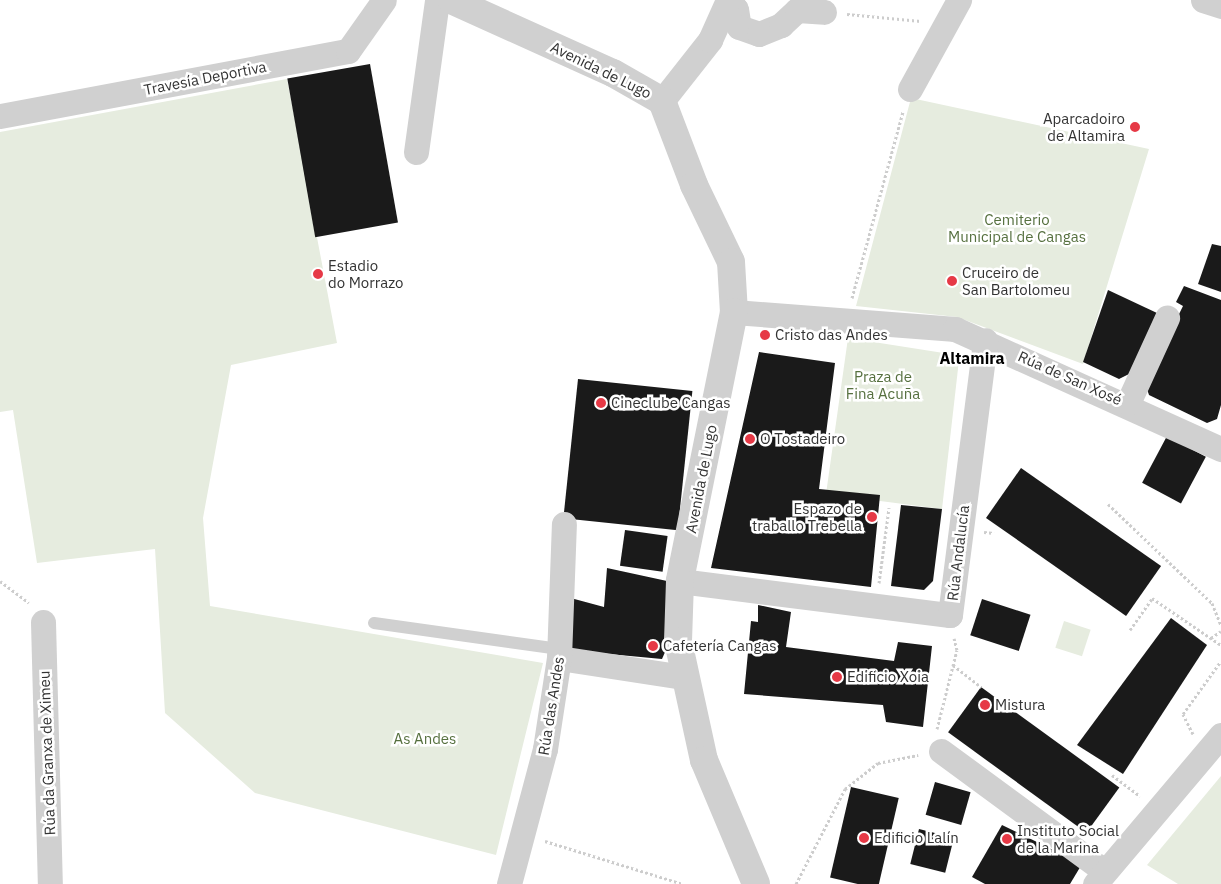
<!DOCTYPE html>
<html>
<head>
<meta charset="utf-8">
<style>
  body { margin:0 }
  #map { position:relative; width:1221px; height:884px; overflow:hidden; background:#fff; font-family:"IBM Plex Sans",sans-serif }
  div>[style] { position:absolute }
  .green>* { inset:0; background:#e6ecdf; transform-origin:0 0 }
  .building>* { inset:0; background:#1a1a1a; transform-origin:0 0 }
  .path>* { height:3px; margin-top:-1.5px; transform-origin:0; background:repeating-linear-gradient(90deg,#cdcdcd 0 2.5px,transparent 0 5px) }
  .service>* { height:12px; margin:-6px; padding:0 6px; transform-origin:6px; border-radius:6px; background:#d0d0d0 }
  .minor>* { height:25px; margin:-12.5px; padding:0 12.5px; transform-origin:12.5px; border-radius:12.5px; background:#d0d0d0 }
  .tertiary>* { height:28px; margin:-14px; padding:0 14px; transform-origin:14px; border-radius:14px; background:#d0d0d0 }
  .dots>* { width:14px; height:14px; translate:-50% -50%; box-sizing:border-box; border:2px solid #fff; border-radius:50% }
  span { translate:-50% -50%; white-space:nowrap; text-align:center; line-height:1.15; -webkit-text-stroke:5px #fff; paint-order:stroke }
  .street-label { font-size:15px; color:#333 }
  .poi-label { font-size:15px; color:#333 }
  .right { translate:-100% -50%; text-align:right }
  .left { translate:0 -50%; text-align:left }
  .park-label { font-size:15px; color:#56703f }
  .neighbourhood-label { font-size:16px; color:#000; font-weight:700 }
</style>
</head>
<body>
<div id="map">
  <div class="green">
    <div style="clip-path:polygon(287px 79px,337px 343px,231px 365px,203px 518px,210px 606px,543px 663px,496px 855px,255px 793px,165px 713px,155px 549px,37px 563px,13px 410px,0 412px,0 132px)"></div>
    <div style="clip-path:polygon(911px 98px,1149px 149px,1083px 364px,957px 317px,856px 306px)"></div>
    <div style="clip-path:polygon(848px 338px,950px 354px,959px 360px,942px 509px,826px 494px)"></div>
    <div style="left:1064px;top:621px;width:28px;height:28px;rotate:18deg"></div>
    <div style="clip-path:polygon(1221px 776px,1221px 884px,1178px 884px,1147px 865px)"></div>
  </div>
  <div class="building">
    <div style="left:370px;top:64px;width:161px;height:84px;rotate:80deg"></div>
    <div style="clip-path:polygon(1212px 244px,1221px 246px,1221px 292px,1198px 284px)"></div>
    <div style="clip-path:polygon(1184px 286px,1221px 300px,1221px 405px,1217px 419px,1207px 423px,1149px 395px,1145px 383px,1183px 306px,1176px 302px)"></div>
    <div style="clip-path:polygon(1108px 290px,1157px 313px,1131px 373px,1119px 379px,1083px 362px)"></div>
    <div style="clip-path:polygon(759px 352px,835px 363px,819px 489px,880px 495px,871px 587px,711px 568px)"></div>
    <div style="left:578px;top:379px;width:115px;height:140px;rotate:6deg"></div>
    <div style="left:1167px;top:436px;width:44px;height:53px;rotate:28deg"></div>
    <div style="left:1021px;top:468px;width:171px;height:61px;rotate:35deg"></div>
    <div style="clip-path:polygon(901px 505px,942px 509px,933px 581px,924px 590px,891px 586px)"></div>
    <div style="left:625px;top:530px;width:43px;height:36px;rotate:8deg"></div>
    <div style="clip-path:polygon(607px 568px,667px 581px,669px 643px,662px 659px,566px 650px,567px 597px,604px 607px)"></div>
    <div style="left:982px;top:599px;width:51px;height:38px;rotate:18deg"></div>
    <div style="clip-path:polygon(758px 605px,791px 612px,786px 647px,894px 661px,898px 642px,932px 646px,923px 727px,886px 722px,883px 705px,744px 694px,751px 621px,758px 622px)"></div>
    <div style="clip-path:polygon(1171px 618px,1207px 645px,1123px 774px,1077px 745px)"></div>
    <div style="left:981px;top:687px;width:171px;height:56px;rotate:36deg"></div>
    <div style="left:935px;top:782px;width:37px;height:34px;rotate:16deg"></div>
    <div style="left:851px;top:787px;width:49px;height:93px;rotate:13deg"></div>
    <div style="clip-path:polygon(1002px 825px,1082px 864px,1070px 884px,985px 884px,972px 877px)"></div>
    <div style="left:919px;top:829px;width:36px;height:36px;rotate:14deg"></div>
  </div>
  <div class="path">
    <div style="left:847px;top:14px;width:74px;rotate:5.4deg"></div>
    <div style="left:852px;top:298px;width:194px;rotate:-74.7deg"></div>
    <div style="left:1108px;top:504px;width:144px;rotate:43.6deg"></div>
    <div style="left:1212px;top:603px;width:24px;rotate:68deg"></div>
    <div style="left:984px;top:532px;width:10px;rotate:6deg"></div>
    <div style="left:0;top:581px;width:36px;rotate:37deg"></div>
    <div style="left:879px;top:583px;width:76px;rotate:-82.4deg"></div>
    <div style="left:1130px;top:630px;width:39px;rotate:-55deg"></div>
    <div style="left:1152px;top:598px;width:83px;rotate:34.3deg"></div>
    <div style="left:1211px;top:638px;width:12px;rotate:-35deg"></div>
    <div style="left:953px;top:665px;width:36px;rotate:38deg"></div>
    <div style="left:937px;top:729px;width:81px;rotate:-75.8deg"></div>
    <div style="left:957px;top:650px;width:12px;rotate:-104deg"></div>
    <div style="left:1193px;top:734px;width:22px;rotate:-117deg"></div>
    <div style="left:1183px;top:714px;width:65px;rotate:-54.4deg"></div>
    <div style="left:1112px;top:775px;width:35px;rotate:37deg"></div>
    <div style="left:545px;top:841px;width:145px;rotate:17.3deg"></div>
    <div style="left:796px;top:884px;width:107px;rotate:-62.7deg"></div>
    <div style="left:845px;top:789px;width:42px;rotate:-38.2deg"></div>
    <div style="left:878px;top:763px;width:41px;rotate:-11.3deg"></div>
  </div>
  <div class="service">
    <div style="left:374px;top:623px;width:187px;rotate:8deg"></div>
  </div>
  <div class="minor">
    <div style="left:1203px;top:0;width:19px;rotate:18deg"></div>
    <div style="left:727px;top:2px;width:11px;rotate:38deg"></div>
    <div style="left:736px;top:9px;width:18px;rotate:81deg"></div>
    <div style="left:739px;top:27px;width:21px;rotate:19deg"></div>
    <div style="left:759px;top:34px;width:24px;rotate:-22deg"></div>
    <div style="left:781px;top:25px;width:22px;rotate:-43deg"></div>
    <div style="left:797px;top:10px;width:27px;rotate:4deg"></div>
    <div style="left:910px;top:89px;width:102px;rotate:-61.2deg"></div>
    <div style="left:662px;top:101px;width:78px;rotate:-51.8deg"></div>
    <div style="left:710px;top:40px;width:44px;rotate:-65.8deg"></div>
    <div style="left:0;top:116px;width:354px;rotate:-10.6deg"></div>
    <div style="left:348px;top:51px;width:62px;rotate:-54.8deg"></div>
    <div style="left:416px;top:152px;width:153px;rotate:-82.1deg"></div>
    <div style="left:734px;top:312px;width:222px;rotate:4.4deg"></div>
    <div style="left:955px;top:329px;width:292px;rotate:24.3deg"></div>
    <div style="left:1128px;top:403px;width:94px;rotate:-65.4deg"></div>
    <div style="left:680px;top:581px;width:272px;rotate:7.2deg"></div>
    <div style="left:950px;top:615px;width:277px;rotate:-82.7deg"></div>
    <div style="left:43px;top:622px;width:262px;rotate:88.5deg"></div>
    <div style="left:559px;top:658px;width:125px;rotate:8.7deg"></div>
    <div style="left:941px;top:751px;width:201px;rotate:36.3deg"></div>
    <div style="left:509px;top:884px;width:140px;rotate:-75.1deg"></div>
    <div style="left:545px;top:749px;width:92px;rotate:-81.3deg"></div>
    <div style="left:559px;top:658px;width:134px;rotate:-87.9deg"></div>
    <div style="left:1095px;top:884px;width:195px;rotate:-49.8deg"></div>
  </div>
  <div class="tertiary">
    <div style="left:451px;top:0;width:178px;rotate:24.3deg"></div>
    <div style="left:613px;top:73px;width:56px;rotate:29.7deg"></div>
    <div style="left:662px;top:101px;width:90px;rotate:69.1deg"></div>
    <div style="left:694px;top:185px;width:85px;rotate:64.3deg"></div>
    <div style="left:731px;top:262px;width:50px;rotate:86.6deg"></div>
    <div style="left:734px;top:312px;width:274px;rotate:101.4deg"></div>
    <div style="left:680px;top:581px;width:60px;rotate:91.9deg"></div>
    <div style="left:678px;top:641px;width:122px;rotate:77.7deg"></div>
    <div style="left:704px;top:760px;width:134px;rotate:67.2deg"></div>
  </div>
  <div class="dots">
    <div style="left:1135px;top:127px;background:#e63946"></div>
    <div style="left:318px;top:274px;background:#e63946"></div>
    <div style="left:952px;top:281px;background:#e63946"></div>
    <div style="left:765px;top:335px;background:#e63946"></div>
    <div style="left:601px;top:403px;background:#e63946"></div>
    <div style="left:750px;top:439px;background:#e63946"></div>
    <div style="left:872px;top:517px;background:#e63946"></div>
    <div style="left:653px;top:646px;background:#e63946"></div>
    <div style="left:837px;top:677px;background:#e63946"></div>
    <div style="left:985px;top:705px;background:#e63946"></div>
    <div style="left:864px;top:838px;background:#e63946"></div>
    <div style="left:1007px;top:839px;background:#e63946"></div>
  </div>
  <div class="street-label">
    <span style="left:601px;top:70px;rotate:26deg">Avenida de Lugo</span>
    <span style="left:205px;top:78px;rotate:-11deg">Travesía Deportiva</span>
    <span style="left:1070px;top:378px;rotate:24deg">Rúa de San Xosé</span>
    <span style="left:701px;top:479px;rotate:-79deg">Avenida de Lugo</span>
    <span style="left:958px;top:553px;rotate:-83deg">Rúa Andalucía</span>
    <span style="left:551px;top:706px;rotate:-81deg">Rúa das Andes</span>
    <span style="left:47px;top:753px;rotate:-92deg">Rúa da Granxa de Ximeu</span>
  </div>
  <div class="poi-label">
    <span class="right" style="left:1125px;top:127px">Aparcadoiro<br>de Altamira</span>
    <span class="left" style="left:328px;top:274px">Estadio<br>do Morrazo</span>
    <span class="left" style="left:962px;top:281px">Cruceiro de<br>San Bartolomeu</span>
    <span class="left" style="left:775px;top:335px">Cristo das Andes</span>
    <span class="left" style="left:611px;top:403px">Cineclube Cangas</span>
    <span class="left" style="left:760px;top:439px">O Tostadeiro</span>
    <span class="right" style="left:862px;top:517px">Espazo de<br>traballo Trebella</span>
    <span class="left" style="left:663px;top:646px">Cafetería Cangas</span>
    <span class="left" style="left:847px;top:677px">Edificio Xoia</span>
    <span class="left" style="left:995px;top:705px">Mistura</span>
    <span class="left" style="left:1017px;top:839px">Instituto Social<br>de la Marina</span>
    <span class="left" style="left:874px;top:838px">Edificio Lalín</span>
  </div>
  <div class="park-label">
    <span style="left:1017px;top:228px">Cemiterio<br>Municipal de Cangas</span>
    <span style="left:883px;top:385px">Praza de<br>Fina Acuña</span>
    <span style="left:425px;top:739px">As Andes</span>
  </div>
  <div class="neighbourhood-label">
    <span style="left:972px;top:358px">Altamira</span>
  </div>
</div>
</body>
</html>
